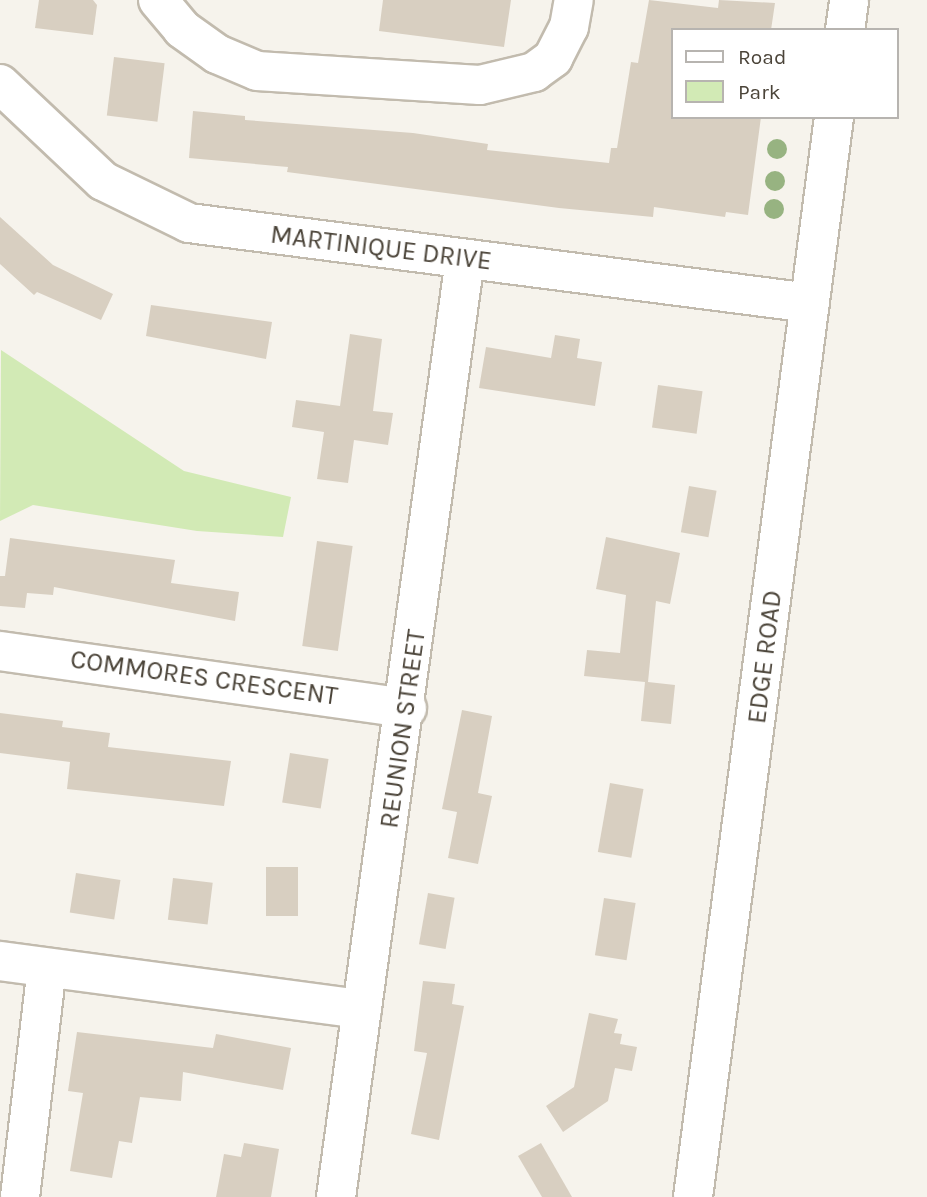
<!DOCTYPE html>
<html>
<head>
<meta charset="utf-8">
<style>
  body { margin:0 }
  #map { position:relative; width:927px; height:1197px; overflow:hidden; background:#f6f3ec; font-family:Karla,sans-serif }
  div>[style] { position:absolute }
  .green>* { inset:0; background:#d2eab5 }
  .building>* { inset:0; background:#d8cfc1; transform-origin:0 0 }
  .roads { filter:drop-shadow(2px 0 #c2bbae) drop-shadow(-2px 0 #c2bbae) drop-shadow(0 2px #c2bbae) drop-shadow(0 -2px #c2bbae) }
  .minor>* { height:38px; margin:-19px; padding:0 19px; transform-origin:19px; border-radius:19px; background:#fff }
  .trees>* { width:20px; height:20px; margin:-10px; border-radius:50%; background:#97b381 }
  span { translate:-50% -50%; white-space:nowrap; text-align:center; line-height:1.15; -webkit-text-stroke:6px #fff; paint-order:stroke }
  .street-label { font-size:26px; color:#4b4439 }
  .legend { position:absolute; left:671px; top:28px; width:228px; height:91px; box-sizing:border-box; background:#fff; border:2px solid #b7b4b0; margin:0; padding:9px 12px; list-style:none; font-size:21px; color:#4b4439 }
  .legend li { display:flex; align-items:center; gap:14px; height:35px }
  .legend b { width:35px; border:2px solid #b7b4b0 }
</style>
</head>
<body>
<div id="map">
  <div class="green">
    <div style="clip-path:polygon(1px 350px,184px 471px,291px 497px,283px 537px,197px 531px,33px 505px,0 521px)"></div>
  </div>
  <div class="building">
    <div style="clip-path:polygon(39px 0,93px 0,97px 5px,93px 35px,35px 28px)"></div>
    <div style="clip-path:polygon(383px 0,511px 0,504px 47px,379px 31px)"></div>
    <div style="clip-path:polygon(649px 0,718px 8px,719px 0,775px 3px,771px 30px,673px 30px,673px 117px,761px 117px,748px 215px,726px 212px,725px 217px,654px 207px,653px 217px,559px 208px,287px 172px,288px 167px,189px 158px,193px 111px,245px 116px,245px 120px,413px 133px,488px 144px,487px 150px,609px 163px,611px 148px,617px 148px,631px 62px,638px 63px)"></div>
    <div style="left:114px;top:57px;width:51px;height:59px;rotate:7deg"></div>
    <div style="clip-path:polygon(0 217px,53px 265px,113px 294px,101px 320px,37px 292px,34px 295px,0 264px)"></div>
    <div style="clip-path:polygon(151px 305px,272px 322px,266px 359px,146px 336px)"></div>
    <div style="clip-path:polygon(350px 334px,382px 339px,373px 411px,393px 413px,388px 445px,354px 440px,348px 483px,317px 479px,324px 432px,292px 427px,296px 400px,340px 406px)"></div>
    <div style="clip-path:polygon(555px 335px,580px 339px,577px 358px,602px 362px,595px 406px,479px 388px,486px 347px,551px 358px)"></div>
    <div style="left:658px;top:385px;width:45px;height:43px;rotate:8deg"></div>
    <div style="left:689px;top:486px;width:28px;height:47px;rotate:10deg"></div>
    <div style="clip-path:polygon(606px 537px,680px 553px,670px 604px,656px 601px,648px 682px,675px 685px,671px 724px,641px 721px,645px 682px,584px 676px,587px 650px,620px 653px,626px 595px,596px 589px)"></div>
    <div style="clip-path:polygon(10px 538px,175px 560px,171px 583px,239px 592px,235px 621px,54px 587px,53px 595px,27px 593px,25px 608px,0 606px,0 576px,5px 576px)"></div>
    <div style="left:317px;top:541px;width:36px;height:106px;rotate:8deg"></div>
    <div style="clip-path:polygon(462px 710px,492px 716px,478px 793px,492px 796px,478px 864px,448px 858px,457px 812px,442px 809px)"></div>
    <div style="clip-path:polygon(0 713px,63px 721px,62px 727px,110px 733px,108px 747px,231px 761px,224px 806px,67px 789px,70px 762px,0 753px)"></div>
    <div style="left:290px;top:753px;width:39px;height:50px;rotate:9deg"></div>
    <div style="left:610px;top:783px;width:34px;height:70px;rotate:10deg"></div>
    <div style="left:266px;top:867px;width:32px;height:49px"></div>
    <div style="left:76px;top:873px;width:45px;height:40px;rotate:9deg"></div>
    <div style="left:173px;top:878px;width:40px;height:42px;rotate:7deg"></div>
    <div style="left:428px;top:893px;width:27px;height:52px;rotate:10deg"></div>
    <div style="left:604px;top:898px;width:32px;height:58px;rotate:9deg"></div>
    <div style="clip-path:polygon(423px 981px,455px 984px,452px 1004px,464px 1006px,439px 1140px,411px 1134px,427px 1053px,414px 1051px)"></div>
    <div style="clip-path:polygon(589px 1013px,618px 1019px,614px 1033px,622px 1034px,620px 1044px,637px 1047px,632px 1071px,615px 1068px,608px 1101px,563px 1132px,546px 1106px,574px 1087px)"></div>
    <div style="clip-path:polygon(77px 1032px,213px 1048px,216px 1034px,291px 1048px,283px 1090px,183px 1072px,181px 1101px,140px 1097px,132px 1143px,119px 1141px,112px 1178px,70px 1171px,83px 1093px,68px 1091px)"></div>
    <div style="clip-path:polygon(244px 1143px,279px 1149px,271px 1197px,216px 1197px,224px 1154px,241px 1157px)"></div>
    <div style="clip-path:polygon(541px 1143px,572px 1197px,542px 1197px,518px 1156px)"></div>
  </div>
  <div class="roads">
    <div class="minor">
      <div style="left:158px;top:0;width:38px;rotate:50deg"></div>
      <div style="left:182px;top:29px;width:43px;rotate:35.5deg"></div>
      <div style="left:217px;top:54px;width:43px;rotate:23deg"></div>
      <div style="left:257px;top:71px;width:223px;rotate:3.6deg"></div>
      <div style="left:480px;top:85px;width:56px;rotate:-13.5deg"></div>
      <div style="left:534px;top:72px;width:24px;rotate:-36deg"></div>
      <div style="left:553px;top:58px;width:35px;rotate:-63deg"></div>
      <div style="left:569px;top:27px;width:27px;rotate:-80deg"></div>
      <div style="left:845px;top:30px;width:30px;rotate:-82deg"></div>
      <div style="left:0;top:84px;width:141px;rotate:43.3deg"></div>
      <div style="left:103px;top:181px;width:96px;rotate:26deg"></div>
      <div style="left:189px;top:223px;width:626px;rotate:7.34deg"></div>
      <div style="left:0;top:651px;width:411px;rotate:8deg"></div>
      <div style="left:0;top:961px;width:365px;rotate:7.6deg"></div>
      <div style="left:20px;top:1197px;width:231px;rotate:-83.3deg"></div>
      <div style="left:336px;top:1197px;width:947px;rotate:-82.17deg"></div>
      <div style="left:693px;top:1197px;width:1089px;rotate:-82.56deg"></div>
    </div>
  </div>
  <div class="trees">
    <div style="left:777px;top:149px"></div>
    <div style="left:775px;top:181px"></div>
    <div style="left:774px;top:209px"></div>
  </div>
  <div class="street-label">
    <span style="left:381px;top:248px;rotate:7deg">MARTINIQUE DRIVE</span>
    <span style="left:765px;top:657px;rotate:-83deg">EDGE ROAD</span>
    <span style="left:204px;top:678px;rotate:8deg">COMMORES CRESCENT</span>
    <span style="left:403px;top:729px;rotate:-82deg">REUNION STREET</span>
  </div>
  <ul class="legend">
  <li><b style="height:9px;background:#fff"></b>Road</li>
  <li><b style="height:19px;background:#d2eab5"></b>Park</li>
  </ul>
</div>
</body>
</html>
